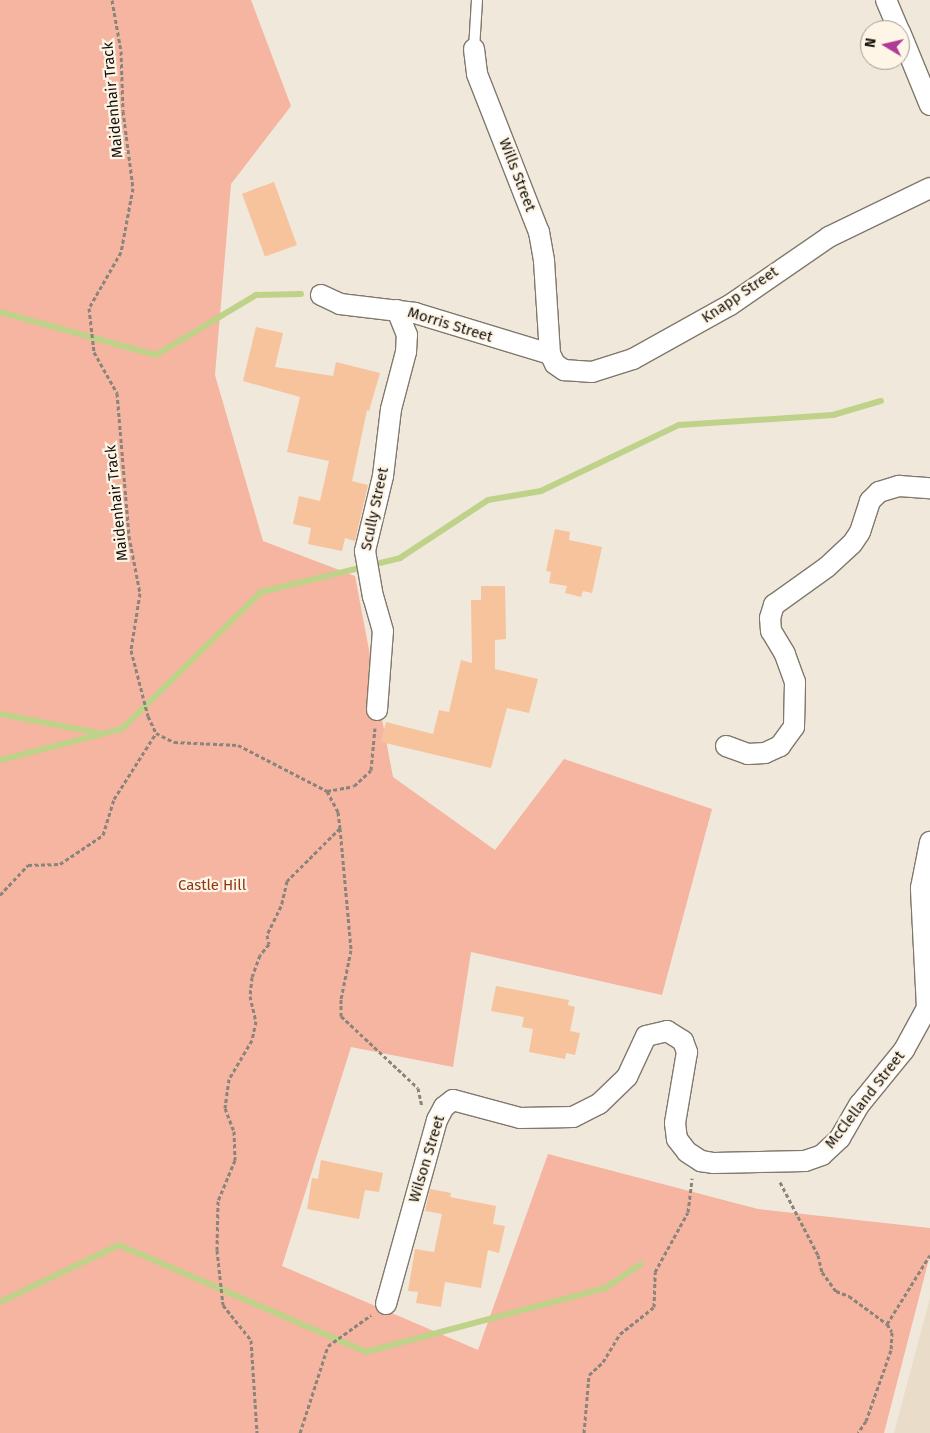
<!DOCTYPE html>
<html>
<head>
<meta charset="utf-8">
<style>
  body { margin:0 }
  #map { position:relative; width:930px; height:1433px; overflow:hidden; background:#f0e8da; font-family:"Fira Sans",sans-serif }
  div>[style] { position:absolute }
  .built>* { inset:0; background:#e9dcc8 }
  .green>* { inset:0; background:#f5b5a0 }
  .stream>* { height:6px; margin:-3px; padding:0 3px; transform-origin:3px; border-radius:3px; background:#bfd289 }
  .building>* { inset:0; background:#f6c39c; transform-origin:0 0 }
  .path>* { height:3px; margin-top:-1.5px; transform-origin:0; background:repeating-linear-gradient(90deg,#8a847b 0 4px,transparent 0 6.5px) }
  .roads { filter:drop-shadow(1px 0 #80786c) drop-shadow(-1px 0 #80786c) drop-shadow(0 1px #80786c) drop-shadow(0 -1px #80786c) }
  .lane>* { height:10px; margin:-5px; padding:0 5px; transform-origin:5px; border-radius:5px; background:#fff }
  .street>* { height:20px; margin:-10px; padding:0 10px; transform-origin:10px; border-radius:10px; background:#fff }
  span { translate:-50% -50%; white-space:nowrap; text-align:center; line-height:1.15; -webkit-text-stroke:4.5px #fef5e7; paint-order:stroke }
  .street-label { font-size:15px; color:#13100b }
  .park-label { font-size:15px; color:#8e3616 }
  .north { position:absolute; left:860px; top:20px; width:50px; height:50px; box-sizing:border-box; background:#fef5e7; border:1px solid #a0998f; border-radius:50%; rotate:279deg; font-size:14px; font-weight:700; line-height:20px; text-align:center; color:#13100b }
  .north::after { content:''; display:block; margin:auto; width:18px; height:22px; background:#ae3c96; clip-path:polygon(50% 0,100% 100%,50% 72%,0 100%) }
</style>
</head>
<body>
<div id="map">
  <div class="built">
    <div style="clip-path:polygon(930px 1298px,930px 1433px,894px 1433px)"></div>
  </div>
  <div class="green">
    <div style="clip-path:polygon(0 0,251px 0,291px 106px,231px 184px,215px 375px,263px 541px,355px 576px,393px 777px,495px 850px,564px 759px,712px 809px,662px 995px,471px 952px,453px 1067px,351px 1047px,282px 1266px,478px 1350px,548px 1154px,758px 1209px,930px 1228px,930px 1255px,884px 1433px,0 1433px)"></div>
  </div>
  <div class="stream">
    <div style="left:0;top:312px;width:162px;rotate:15.4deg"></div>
    <div style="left:156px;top:355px;width:117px;rotate:-31deg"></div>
    <div style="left:256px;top:295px;width:45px;rotate:-1.3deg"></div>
    <div style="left:0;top:714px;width:101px;rotate:10.9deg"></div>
    <div style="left:0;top:760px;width:126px;rotate:-14.3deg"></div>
    <div style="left:122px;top:729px;width:195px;rotate:-44.6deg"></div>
    <div style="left:261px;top:592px;width:143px;rotate:-13.7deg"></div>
    <div style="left:400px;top:558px;width:105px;rotate:-33.4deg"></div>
    <div style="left:488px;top:500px;width:54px;rotate:-9.6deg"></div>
    <div style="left:541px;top:491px;width:153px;rotate:-25.6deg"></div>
    <div style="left:679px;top:425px;width:154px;rotate:-3.7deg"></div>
    <div style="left:833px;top:415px;width:50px;rotate:-16.3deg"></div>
    <div style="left:0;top:1302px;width:132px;rotate:-25.6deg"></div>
    <div style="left:119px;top:1245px;width:269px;rotate:23.4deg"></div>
    <div style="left:366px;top:1352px;width:247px;rotate:-15deg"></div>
    <div style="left:605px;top:1288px;width:43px;rotate:-33.7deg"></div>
  </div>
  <div class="building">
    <div style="left:274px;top:182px;width:67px;height:34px;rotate:70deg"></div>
    <div style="clip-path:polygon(256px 327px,283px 333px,275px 367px,333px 376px,336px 362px,380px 373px,369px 411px,367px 410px,352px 481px,368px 485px,355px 541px,345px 538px,342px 551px,308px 544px,311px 528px,293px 524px,299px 496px,320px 501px,329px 461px,287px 452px,300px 397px,243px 381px)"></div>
    <div style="clip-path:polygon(555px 529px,570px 532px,569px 540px,602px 547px,592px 593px,583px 591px,581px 597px,565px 593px,567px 586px,549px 583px,551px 572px,546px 571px)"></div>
    <div style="clip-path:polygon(481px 586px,505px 586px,506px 639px,495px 640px,495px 669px,538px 679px,529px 713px,507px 708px,491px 768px,381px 742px,386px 722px,433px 734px,439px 710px,449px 712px,461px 660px,472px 663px,471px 600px,481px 600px)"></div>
    <div style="clip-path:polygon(496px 986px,569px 1000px,568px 1005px,575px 1007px,570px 1031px,580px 1033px,575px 1055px,566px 1053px,565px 1059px,529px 1052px,533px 1029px,522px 1027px,524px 1017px,491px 1011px)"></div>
    <div style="clip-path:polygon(321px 1160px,383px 1173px,379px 1192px,365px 1190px,359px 1219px,307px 1209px,312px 1178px,318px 1179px)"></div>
    <div style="clip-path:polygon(430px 1189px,451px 1193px,450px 1197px,496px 1206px,493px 1224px,505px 1226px,499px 1253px,488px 1250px,481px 1288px,445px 1282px,441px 1307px,416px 1303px,418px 1292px,408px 1291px,415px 1249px,434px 1252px,442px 1214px,425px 1211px)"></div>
  </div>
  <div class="path">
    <div style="left:112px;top:0;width:52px;rotate:80deg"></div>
    <div style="left:121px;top:51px;width:60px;rotate:88.1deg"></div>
    <div style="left:123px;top:111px;width:78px;rotate:82.6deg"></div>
    <div style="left:133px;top:188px;width:65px;rotate:100.6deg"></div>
    <div style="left:121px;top:252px;width:64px;rotate:119.7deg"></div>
    <div style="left:89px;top:308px;width:44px;rotate:83.5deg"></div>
    <div style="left:94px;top:352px;width:47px;rotate:60.7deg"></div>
    <div style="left:117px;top:393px;width:144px;rotate:85.2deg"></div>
    <div style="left:129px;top:536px;width:58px;rotate:79.1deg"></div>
    <div style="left:140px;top:593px;width:58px;rotate:99deg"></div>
    <div style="left:131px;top:650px;width:68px;rotate:75.6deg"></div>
    <div style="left:148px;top:716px;width:19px;rotate:65deg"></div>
    <div style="left:156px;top:733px;width:20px;rotate:27deg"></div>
    <div style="left:174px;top:742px;width:64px;rotate:2.7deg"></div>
    <div style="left:238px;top:745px;width:100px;rotate:27.3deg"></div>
    <div style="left:327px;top:791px;width:24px;rotate:62deg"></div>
    <div style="left:338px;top:812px;width:16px;rotate:83deg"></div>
    <div style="left:340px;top:828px;width:75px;rotate:135deg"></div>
    <div style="left:287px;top:881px;width:26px;rotate:103deg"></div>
    <div style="left:281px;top:906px;width:32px;rotate:116deg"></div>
    <div style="left:267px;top:935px;width:9px;rotate:77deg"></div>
    <div style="left:269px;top:944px;width:14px;rotate:129deg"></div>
    <div style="left:260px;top:955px;width:23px;rotate:110deg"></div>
    <div style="left:252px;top:977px;width:19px;rotate:96deg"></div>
    <div style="left:250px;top:996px;width:26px;rotate:77deg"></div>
    <div style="left:256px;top:1021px;width:19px;rotate:102deg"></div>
    <div style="left:252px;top:1040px;width:45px;rotate:120.5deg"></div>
    <div style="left:229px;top:1079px;width:29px;rotate:98deg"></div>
    <div style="left:225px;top:1108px;width:25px;rotate:69deg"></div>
    <div style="left:234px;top:1131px;width:29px;rotate:88deg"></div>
    <div style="left:235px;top:1160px;width:44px;rotate:112.5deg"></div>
    <div style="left:218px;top:1201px;width:49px;rotate:91.2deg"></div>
    <div style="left:217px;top:1250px;width:55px;rotate:83.8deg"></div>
    <div style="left:223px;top:1305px;width:45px;rotate:51.3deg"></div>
    <div style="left:251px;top:1340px;width:93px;rotate:86.3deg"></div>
    <div style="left:327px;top:791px;width:27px;rotate:-10deg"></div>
    <div style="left:354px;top:786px;width:23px;rotate:-43deg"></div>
    <div style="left:371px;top:770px;width:42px;rotate:-84.6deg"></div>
    <div style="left:340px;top:828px;width:122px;rotate:84.8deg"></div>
    <div style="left:351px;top:950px;width:50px;rotate:101.5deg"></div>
    <div style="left:341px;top:999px;width:17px;rotate:90deg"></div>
    <div style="left:341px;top:1016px;width:105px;rotate:43.1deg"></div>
    <div style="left:418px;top:1088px;width:19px;rotate:78deg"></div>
    <div style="left:0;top:895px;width:41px;rotate:-47deg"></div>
    <div style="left:28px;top:865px;width:32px;rotate:-2deg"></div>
    <div style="left:60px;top:864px;width:52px;rotate:-34deg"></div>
    <div style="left:103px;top:835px;width:38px;rotate:-73deg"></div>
    <div style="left:114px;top:799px;width:78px;rotate:-57.5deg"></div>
    <div style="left:780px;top:1182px;width:82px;rotate:62.5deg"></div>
    <div style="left:818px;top:1255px;width:17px;rotate:77deg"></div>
    <div style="left:822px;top:1272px;width:24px;rotate:54deg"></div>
    <div style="left:836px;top:1291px;width:14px;rotate:21deg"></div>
    <div style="left:849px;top:1296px;width:47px;rotate:36.4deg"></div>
    <div style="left:887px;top:1324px;width:9px;rotate:58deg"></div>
    <div style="left:892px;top:1332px;width:18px;rotate:93deg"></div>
    <div style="left:891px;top:1350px;width:75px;rotate:109.4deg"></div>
    <div style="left:866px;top:1421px;width:14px;rotate:124deg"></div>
    <div style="left:887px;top:1324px;width:81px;rotate:-58.1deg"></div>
    <div style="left:300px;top:1433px;width:91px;rotate:-72.2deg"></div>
    <div style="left:328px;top:1346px;width:53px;rotate:-35.8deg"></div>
    <div style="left:584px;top:1433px;width:58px;rotate:-85.1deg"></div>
    <div style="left:589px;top:1375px;width:19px;rotate:-43deg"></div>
    <div style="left:603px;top:1362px;width:33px;rotate:-59deg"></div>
    <div style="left:620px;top:1334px;width:43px;rotate:-38.5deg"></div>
    <div style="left:654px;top:1307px;width:35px;rotate:-88deg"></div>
    <div style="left:655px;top:1272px;width:68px;rotate:-61.2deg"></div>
    <div style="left:688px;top:1212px;width:34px;rotate:-83deg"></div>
  </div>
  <div class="roads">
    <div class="lane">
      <div style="left:474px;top:49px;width:49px;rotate:-86.5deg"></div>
    </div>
    <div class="street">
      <div style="left:886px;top:0;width:33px;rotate:67deg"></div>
      <div style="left:900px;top:32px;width:79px;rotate:67.7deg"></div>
      <div style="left:474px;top:49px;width:25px;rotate:83deg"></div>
      <div style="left:477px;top:74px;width:170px;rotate:68.6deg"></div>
      <div style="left:539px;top:232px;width:29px;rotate:80deg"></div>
      <div style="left:544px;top:261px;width:93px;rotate:86.3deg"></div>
      <div style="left:550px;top:354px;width:11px;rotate:63deg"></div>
      <div style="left:555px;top:364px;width:11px;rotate:34deg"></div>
      <div style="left:564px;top:370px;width:28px;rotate:4deg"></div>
      <div style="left:592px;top:372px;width:43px;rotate:-17.6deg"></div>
      <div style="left:633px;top:359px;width:111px;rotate:-29.1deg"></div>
      <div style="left:730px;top:305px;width:120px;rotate:-34.5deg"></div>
      <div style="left:829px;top:237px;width:112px;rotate:-25.9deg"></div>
      <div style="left:321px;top:295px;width:21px;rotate:25deg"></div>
      <div style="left:340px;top:304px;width:76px;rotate:6.8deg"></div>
      <div style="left:415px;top:313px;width:141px;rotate:16.9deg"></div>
      <div style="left:377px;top:710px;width:79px;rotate:-85.7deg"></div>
      <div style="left:383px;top:631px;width:35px;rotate:-106deg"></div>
      <div style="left:373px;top:597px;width:47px;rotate:-99.9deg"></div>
      <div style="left:365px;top:551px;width:77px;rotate:-76.5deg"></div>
      <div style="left:383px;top:476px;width:67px;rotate:-83.2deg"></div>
      <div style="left:391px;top:409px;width:59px;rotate:-75.3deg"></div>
      <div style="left:406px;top:352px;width:17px;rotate:-87deg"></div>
      <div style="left:407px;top:335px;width:27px;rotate:-112deg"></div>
      <div style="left:726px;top:746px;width:23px;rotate:20deg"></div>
      <div style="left:748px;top:754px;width:17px;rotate:-3deg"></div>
      <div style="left:765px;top:753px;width:17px;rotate:-25deg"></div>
      <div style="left:780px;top:746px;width:24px;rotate:-54deg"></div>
      <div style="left:794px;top:727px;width:45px;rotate:-88.7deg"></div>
      <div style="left:795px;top:682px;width:30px;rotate:-110deg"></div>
      <div style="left:785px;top:654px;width:27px;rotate:-121deg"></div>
      <div style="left:771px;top:631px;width:13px;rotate:-94deg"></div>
      <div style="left:770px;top:618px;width:14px;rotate:-73deg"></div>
      <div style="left:774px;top:605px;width:65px;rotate:-35.6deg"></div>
      <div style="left:827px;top:567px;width:34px;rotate:-43deg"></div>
      <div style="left:852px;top:544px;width:14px;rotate:-56deg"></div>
      <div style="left:860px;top:532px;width:33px;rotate:-72deg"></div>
      <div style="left:870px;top:501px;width:13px;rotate:-45deg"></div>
      <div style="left:879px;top:492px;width:21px;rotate:-17deg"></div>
      <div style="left:899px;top:486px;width:31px;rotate:4deg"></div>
      <div style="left:386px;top:1304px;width:191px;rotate:-74.5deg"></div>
      <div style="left:437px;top:1120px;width:15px;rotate:-62deg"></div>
      <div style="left:444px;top:1107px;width:11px;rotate:-38deg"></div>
      <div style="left:453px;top:1100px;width:69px;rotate:15deg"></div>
      <div style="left:520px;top:1118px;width:53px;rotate:-1.1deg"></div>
      <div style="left:573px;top:1117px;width:29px;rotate:-27deg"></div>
      <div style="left:599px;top:1104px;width:39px;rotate:-44deg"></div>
      <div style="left:627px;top:1077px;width:45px;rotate:-65.1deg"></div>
      <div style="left:646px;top:1036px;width:22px;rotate:-13deg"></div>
      <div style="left:667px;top:1031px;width:19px;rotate:32deg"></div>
      <div style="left:683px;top:1041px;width:12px;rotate:70deg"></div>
      <div style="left:687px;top:1052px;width:72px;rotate:99.6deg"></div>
      <div style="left:675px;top:1123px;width:16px;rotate:83deg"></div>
      <div style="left:677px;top:1139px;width:16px;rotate:52deg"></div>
      <div style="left:687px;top:1152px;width:17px;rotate:33deg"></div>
      <div style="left:701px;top:1161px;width:13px;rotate:9deg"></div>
      <div style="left:714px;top:1163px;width:91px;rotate:-1.3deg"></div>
      <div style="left:805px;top:1161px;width:18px;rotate:-19deg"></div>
      <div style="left:822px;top:1155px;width:25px;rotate:-43deg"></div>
      <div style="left:840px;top:1138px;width:39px;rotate:-60deg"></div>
      <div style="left:860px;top:1104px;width:70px;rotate:-50.8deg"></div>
      <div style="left:904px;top:1050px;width:48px;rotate:-61.3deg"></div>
      <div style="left:927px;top:1008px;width:120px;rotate:-92.9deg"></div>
      <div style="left:921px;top:888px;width:47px;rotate:-78.9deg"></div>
    </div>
  </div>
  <div class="street-label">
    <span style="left:113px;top:100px;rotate:-95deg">Maidenhair Track</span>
    <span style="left:517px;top:175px;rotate:69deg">Wills Street</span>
    <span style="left:740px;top:295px;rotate:-34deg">Knapp Street</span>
    <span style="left:450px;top:325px;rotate:17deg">Morris Street</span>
    <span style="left:117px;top:503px;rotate:-96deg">Maidenhair Track</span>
    <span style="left:375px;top:509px;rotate:-78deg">Scully Street</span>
    <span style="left:865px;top:1100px;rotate:-52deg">McClelland Street</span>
    <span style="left:427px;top:1159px;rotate:-73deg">Wilson Street</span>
  </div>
  <div class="park-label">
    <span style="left:212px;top:886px">Castle Hill</span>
  </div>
  <div class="north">N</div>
</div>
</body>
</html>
